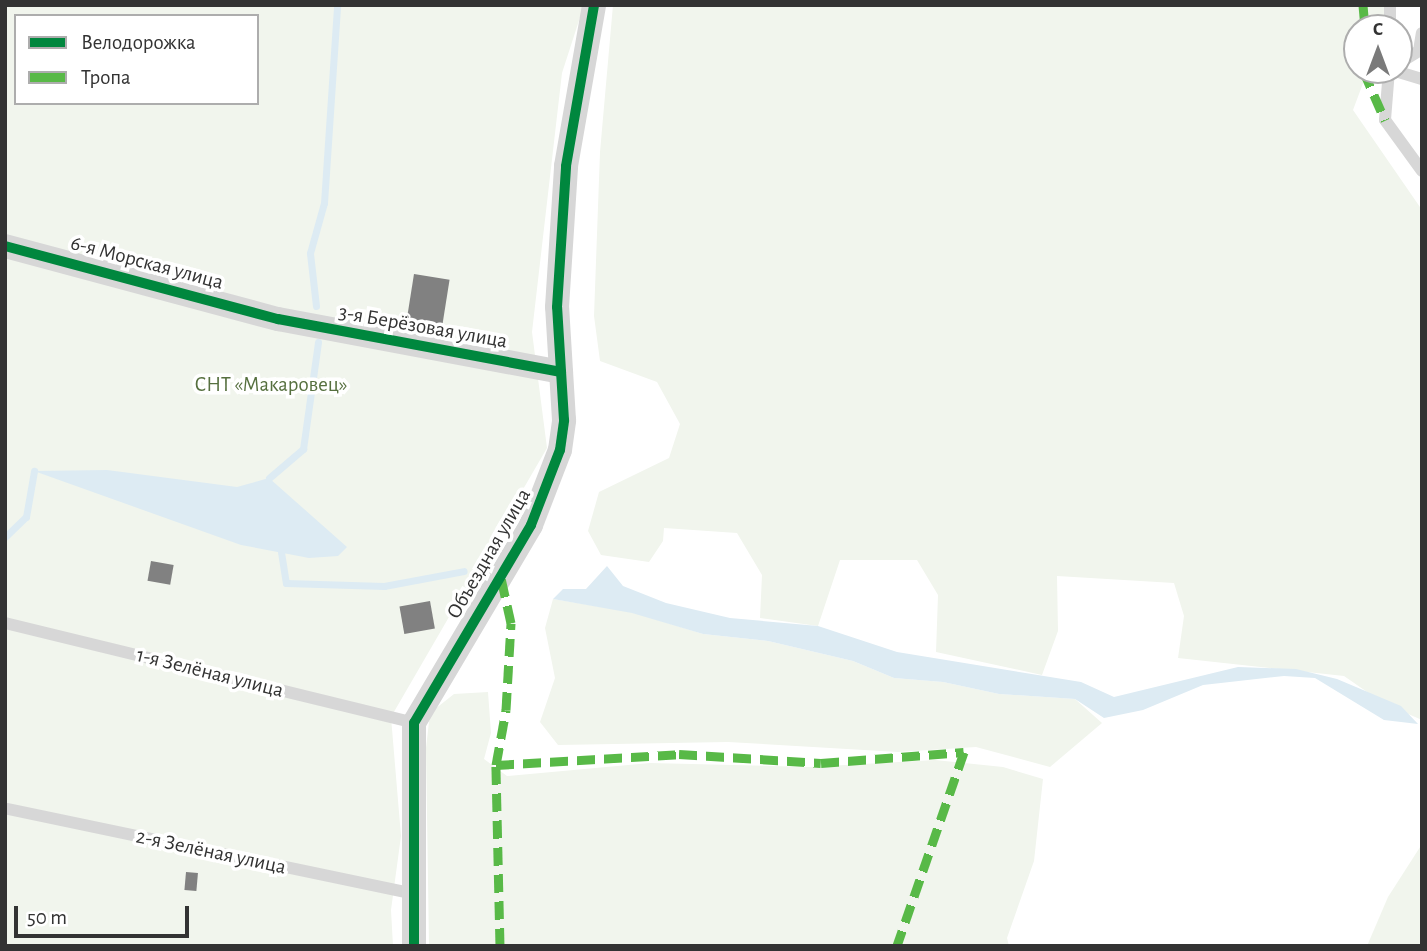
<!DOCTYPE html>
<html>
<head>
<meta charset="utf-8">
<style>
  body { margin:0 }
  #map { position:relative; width:1427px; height:951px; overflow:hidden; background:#fff; font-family:"Alegreya Sans",sans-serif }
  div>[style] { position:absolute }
  .green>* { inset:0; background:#f1f5ed }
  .water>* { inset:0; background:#ddebf3 }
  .stream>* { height:7px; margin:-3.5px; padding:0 3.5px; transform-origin:3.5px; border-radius:3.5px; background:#ddebf3 }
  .building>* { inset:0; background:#818181; transform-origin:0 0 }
  .lane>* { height:12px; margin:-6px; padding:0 6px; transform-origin:6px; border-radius:6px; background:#d7d7d7 }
  .street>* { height:24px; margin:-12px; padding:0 12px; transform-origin:12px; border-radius:12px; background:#d7d7d7 }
  .quiet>* { height:9px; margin-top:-4.5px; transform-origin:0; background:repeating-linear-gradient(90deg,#58b947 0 18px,transparent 0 27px) }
  .cycleway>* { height:10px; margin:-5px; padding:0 5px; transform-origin:5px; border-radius:5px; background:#00873e }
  span { translate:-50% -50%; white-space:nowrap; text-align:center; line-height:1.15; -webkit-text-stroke:7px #fff; paint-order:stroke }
  .street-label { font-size:21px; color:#333 }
  .park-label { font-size:21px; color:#56703f }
  .frame { position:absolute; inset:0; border:7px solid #333; pointer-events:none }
  .legend { position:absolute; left:14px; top:14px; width:245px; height:91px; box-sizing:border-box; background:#fff; border:2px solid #adadad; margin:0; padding:9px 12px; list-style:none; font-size:21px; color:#333 }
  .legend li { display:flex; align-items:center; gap:14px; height:35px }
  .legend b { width:35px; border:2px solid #adadad }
  .north { position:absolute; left:1343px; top:14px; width:70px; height:70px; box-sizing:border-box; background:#fff; border:2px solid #adadad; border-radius:50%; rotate:0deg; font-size:19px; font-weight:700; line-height:28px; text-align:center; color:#333 }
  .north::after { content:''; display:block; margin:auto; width:24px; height:32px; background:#7a7a7a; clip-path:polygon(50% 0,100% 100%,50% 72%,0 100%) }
  .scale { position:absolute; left:14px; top:906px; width:175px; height:32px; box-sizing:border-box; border:4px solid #333; border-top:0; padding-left:9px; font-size:21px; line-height:24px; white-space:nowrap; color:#333; -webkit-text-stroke:5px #fff; paint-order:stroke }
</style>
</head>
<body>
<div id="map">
  <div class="green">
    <div style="clip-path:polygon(evenodd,5px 5px,584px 5px,562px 73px,532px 332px,547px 448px,391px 717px,401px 836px,391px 910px,393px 946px,5px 946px,5px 5px,16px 16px,257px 16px,257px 103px,16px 103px,16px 16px)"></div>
    <div style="clip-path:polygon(613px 5px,1393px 5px,1384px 28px,1357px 28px,1357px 70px,1368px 70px,1353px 110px,1422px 210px,1422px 720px,1383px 703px,1344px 676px,1178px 658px,1184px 616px,1174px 583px,1057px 576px,1058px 631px,1042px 675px,936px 652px,938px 595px,917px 560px,840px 560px,818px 626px,760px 618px,762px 575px,737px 533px,664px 528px,663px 541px,649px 562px,601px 555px,588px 531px,599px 492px,669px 458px,680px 424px,657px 382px,600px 361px,594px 316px,600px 152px)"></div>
    <div style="clip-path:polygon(553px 599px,632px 612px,703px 634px,768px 641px,853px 661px,894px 678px,943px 682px,999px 694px,1075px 699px,1102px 723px,1050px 767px,976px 747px,898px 752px,728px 742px,558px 745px,540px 722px,555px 678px,545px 628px)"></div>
    <div style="clip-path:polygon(488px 692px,491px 733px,484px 759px,507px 776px,650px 763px,809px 767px,935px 760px,1003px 767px,1043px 779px,1034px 861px,1007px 938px,1009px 946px,429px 946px,426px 748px,430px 713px,454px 694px)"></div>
    <div style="clip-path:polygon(1422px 844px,1422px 946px,1367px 946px,1388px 897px)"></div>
  </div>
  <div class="water">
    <div style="clip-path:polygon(107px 470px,237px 487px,269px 478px,347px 547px,338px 556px,309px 558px,241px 545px,34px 471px)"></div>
    <div style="clip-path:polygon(607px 566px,623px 586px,666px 603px,730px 618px,818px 626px,897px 652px,1081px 682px,1114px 697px,1238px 667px,1296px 669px,1337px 679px,1401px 706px,1418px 724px,1384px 720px,1315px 678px,1284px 676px,1203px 685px,1143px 710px,1104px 718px,1075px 699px,999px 694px,943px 682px,894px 678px,853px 661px,768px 641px,703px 634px,632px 613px,553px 599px,563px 589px,586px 589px)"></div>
  </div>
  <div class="stream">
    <div style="left:316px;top:306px;width:53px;rotate:-96.5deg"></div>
    <div style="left:310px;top:253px;width:52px;rotate:-74.4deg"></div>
    <div style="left:324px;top:203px;width:198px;rotate:-86.2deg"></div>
    <div style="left:269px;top:478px;width:45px;rotate:-40.5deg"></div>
    <div style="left:303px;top:449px;width:108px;rotate:-82deg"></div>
    <div style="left:5px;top:537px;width:29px;rotate:-44deg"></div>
    <div style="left:26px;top:517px;width:47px;rotate:-80.1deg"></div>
    <div style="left:281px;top:552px;width:31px;rotate:81deg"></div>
    <div style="left:286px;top:583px;width:98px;rotate:1.8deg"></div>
    <div style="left:384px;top:586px;width:81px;rotate:-10.6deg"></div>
  </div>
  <div class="building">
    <div style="left:414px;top:274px;width:36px;height:53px;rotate:9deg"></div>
    <div style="left:151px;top:561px;width:23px;height:20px;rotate:10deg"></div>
    <div style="left:430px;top:601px;width:28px;height:31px;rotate:80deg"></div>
    <div style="left:186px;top:872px;width:12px;height:18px;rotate:5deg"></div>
  </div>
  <div class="lane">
    <div style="left:1390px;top:5px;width:23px;rotate:90deg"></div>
    <div style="left:1399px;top:63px;width:23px;rotate:-31deg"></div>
    <div style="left:1419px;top:51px;width:18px;rotate:-81deg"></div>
    <div style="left:1389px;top:70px;width:50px;rotate:94.6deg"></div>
    <div style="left:1385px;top:120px;width:63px;rotate:54deg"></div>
    <div style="left:1392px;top:70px;width:31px;rotate:17deg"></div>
    <div style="left:5px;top:623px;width:421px;rotate:13.7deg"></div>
    <div style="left:8px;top:809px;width:415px;rotate:11.8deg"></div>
  </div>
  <div class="street">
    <div style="left:5px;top:246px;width:283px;rotate:15deg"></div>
    <div style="left:278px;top:319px;width:288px;rotate:10.6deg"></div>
    <div style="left:414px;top:946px;width:223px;rotate:-90deg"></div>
    <div style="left:414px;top:723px;width:230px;rotate:-59.4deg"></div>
    <div style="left:531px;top:525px;width:80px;rotate:-68.9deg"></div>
    <div style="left:560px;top:450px;width:30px;rotate:-82deg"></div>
    <div style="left:564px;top:420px;width:113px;rotate:-93.5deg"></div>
    <div style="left:557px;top:307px;width:141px;rotate:-86.3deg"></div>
    <div style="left:566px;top:166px;width:163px;rotate:-80.1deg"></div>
  </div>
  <div class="quiet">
    <div style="left:1363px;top:5px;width:23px;rotate:85deg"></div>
    <div style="left:1363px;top:70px;width:55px;rotate:66.3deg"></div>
    <div style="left:496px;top:765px;width:183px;rotate:-3.4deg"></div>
    <div style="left:679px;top:754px;width:142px;rotate:3.6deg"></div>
    <div style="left:821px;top:763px;width:143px;rotate:-4.4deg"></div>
    <div style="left:964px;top:752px;width:205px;rotate:109.1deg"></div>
    <div style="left:500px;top:946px;width:181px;rotate:-91.3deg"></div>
    <div style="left:496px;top:765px;width:56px;rotate:-79.7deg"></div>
    <div style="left:506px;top:710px;width:87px;rotate:-86.7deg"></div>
    <div style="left:511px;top:623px;width:46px;rotate:-102.5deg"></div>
  </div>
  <div class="cycleway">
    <div style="left:5px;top:246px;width:283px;rotate:15deg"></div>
    <div style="left:278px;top:319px;width:288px;rotate:10.6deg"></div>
    <div style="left:414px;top:946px;width:223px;rotate:-90deg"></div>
    <div style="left:414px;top:723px;width:230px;rotate:-59.4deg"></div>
    <div style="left:531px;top:525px;width:80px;rotate:-68.9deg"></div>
    <div style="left:560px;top:450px;width:30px;rotate:-82deg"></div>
    <div style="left:564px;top:420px;width:113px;rotate:-93.5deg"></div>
    <div style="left:557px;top:307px;width:141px;rotate:-86.3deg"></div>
    <div style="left:566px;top:166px;width:163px;rotate:-80.1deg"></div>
  </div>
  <div class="street-label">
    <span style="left:147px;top:263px;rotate:15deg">6-я Морская улица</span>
    <span style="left:423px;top:327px;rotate:10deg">3-я Берёзовая улица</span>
    <span style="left:489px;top:554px;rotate:-60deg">Объездная улица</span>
    <span style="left:210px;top:673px;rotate:14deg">1-я Зелёная улица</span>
    <span style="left:211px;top:852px;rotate:12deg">2-я Зелёная улица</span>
  </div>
  <div class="park-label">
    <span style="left:271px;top:385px">СНТ «Макаровец»</span>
  </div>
  <div class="frame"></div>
  <ul class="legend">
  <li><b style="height:9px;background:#00873e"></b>Велодорожка</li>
  <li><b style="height:9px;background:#58b947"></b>Тропа</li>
  </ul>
  <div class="north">С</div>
  <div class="scale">50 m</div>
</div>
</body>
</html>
